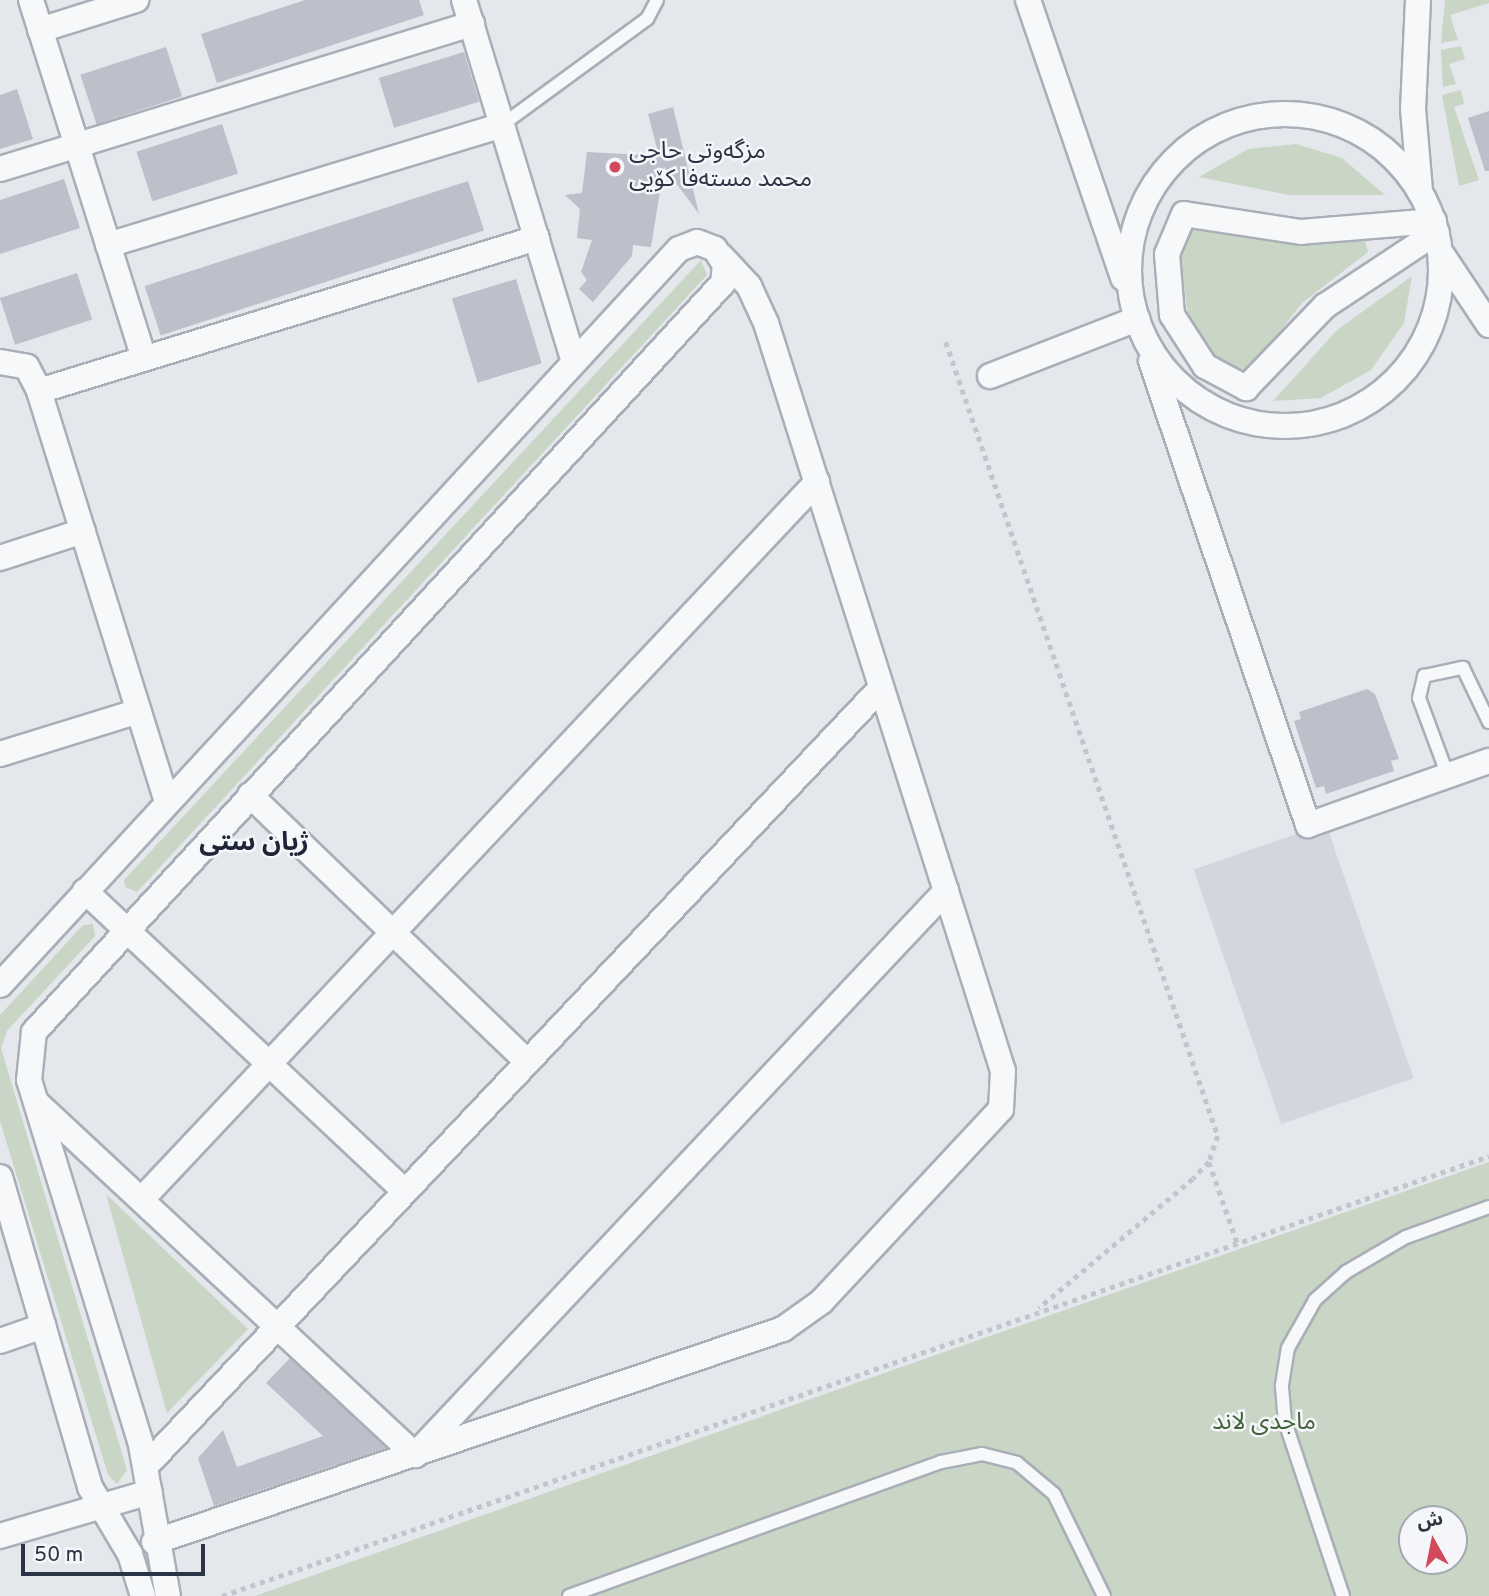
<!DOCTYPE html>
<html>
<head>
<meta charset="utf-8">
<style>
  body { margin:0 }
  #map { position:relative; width:1489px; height:1596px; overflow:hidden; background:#e4e7ec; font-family:Overpass,"Noto Sans Arabic",sans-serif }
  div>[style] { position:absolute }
  .built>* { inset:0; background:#d2d6de; transform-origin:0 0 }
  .green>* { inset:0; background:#c9d6c5 }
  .building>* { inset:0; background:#bbc0ca; transform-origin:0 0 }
  .path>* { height:4.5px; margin-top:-2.25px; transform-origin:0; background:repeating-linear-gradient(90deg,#c2c5cb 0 5px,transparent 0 10px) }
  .roads { filter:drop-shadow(2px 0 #a9aeb7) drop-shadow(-2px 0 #a9aeb7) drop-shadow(0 2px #a9aeb7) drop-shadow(0 -2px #a9aeb7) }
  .lane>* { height:12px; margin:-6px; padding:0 6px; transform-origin:6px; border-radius:6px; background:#f7f8fa }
  .street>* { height:24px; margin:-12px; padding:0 12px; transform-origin:12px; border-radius:12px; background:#f7f8fa }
  .street>.ring { margin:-12px; padding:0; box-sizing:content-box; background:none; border:24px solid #f7f8fa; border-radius:50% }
  .dots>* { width:19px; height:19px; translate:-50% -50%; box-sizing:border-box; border:4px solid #f4f6f9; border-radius:50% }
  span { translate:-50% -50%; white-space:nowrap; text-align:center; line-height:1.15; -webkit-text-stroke:5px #f4f6f9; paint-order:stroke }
  .poi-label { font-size:24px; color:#2b3445 }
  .left { translate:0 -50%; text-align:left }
  .park-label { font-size:24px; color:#3f6138 }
  .neighbourhood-label { font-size:26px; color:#1d2536; font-weight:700 }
  .north { position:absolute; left:1398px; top:1505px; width:70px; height:70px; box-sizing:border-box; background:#f4f6f9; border:2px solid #a4a8b1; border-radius:50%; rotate:351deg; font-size:19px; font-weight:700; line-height:28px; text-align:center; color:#2b3445 }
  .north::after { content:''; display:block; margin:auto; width:24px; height:32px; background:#d1495b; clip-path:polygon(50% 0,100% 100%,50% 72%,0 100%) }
  .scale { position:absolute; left:21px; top:1544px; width:184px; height:32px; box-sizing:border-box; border:4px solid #2b3445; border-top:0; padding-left:9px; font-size:21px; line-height:24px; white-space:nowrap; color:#2b3445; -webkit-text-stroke:5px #f4f6f9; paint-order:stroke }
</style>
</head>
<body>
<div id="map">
  <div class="built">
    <div style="left:1326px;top:824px;width:269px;height:140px;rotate:71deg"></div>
  </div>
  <div class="green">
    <div style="clip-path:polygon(1445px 0,1489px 0,1489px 3px,1450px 15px,1458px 40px,1441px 43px)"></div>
    <div style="clip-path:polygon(1461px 46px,1465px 59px,1449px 64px,1456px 84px,1443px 87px,1441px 50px)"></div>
    <div style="clip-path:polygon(1461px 90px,1464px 104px,1454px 107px,1479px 180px,1459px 186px,1442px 95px)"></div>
    <div style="clip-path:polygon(1296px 144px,1342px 158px,1385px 195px,1289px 195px,1199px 177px,1248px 149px)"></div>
    <div style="clip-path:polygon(1186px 223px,1364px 237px,1368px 252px,1302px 303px,1244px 378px,1207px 348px,1188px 316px,1179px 250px)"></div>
    <div style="clip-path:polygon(701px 260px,707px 275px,137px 892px,125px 887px,124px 880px)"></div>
    <div style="clip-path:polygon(1412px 276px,1404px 323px,1371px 370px,1321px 398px,1273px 401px,1337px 330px)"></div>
    <div style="clip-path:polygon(83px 925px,93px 924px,95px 936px,7px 1031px,1px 1048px,127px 1470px,117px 1484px,108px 1475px,0 1121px,0 1015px)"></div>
    <div style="clip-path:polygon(evenodd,1489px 1162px,1489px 1596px,255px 1596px,890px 1371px,1489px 1162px,1412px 1519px,1454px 1519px,1454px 1561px,1412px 1561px,1412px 1519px)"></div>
    <div style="clip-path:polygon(106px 1194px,248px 1329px,167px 1413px)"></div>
  </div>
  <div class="building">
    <div style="clip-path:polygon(305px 0,419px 0,424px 15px,217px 83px,201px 34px)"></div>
    <div style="left:166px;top:47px;width:52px;height:90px;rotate:72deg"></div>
    <div style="left:464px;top:52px;width:52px;height:89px;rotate:73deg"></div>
    <div style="clip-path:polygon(17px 89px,33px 139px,0 149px,0 95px)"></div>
    <div style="clip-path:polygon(673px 107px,699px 214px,664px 167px,651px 247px,633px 245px,632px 256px,593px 302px,579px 289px,587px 280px,581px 272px,592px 240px,577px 238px,580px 209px,565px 195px,582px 193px,587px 152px,659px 156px,648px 114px)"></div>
    <div style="clip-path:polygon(1489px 111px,1489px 171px,1485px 171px,1468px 118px)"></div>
    <div style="left:222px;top:124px;width:52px;height:90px;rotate:72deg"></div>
    <div style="clip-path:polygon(64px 179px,80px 228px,0 254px,0 200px)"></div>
    <div style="left:468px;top:181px;width:52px;height:340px;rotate:72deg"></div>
    <div style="left:77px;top:273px;width:49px;height:81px;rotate:72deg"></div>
    <div style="left:516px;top:279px;width:88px;height:67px;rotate:73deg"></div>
    <div style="clip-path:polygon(1367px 689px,1375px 694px,1399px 759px,1391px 761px,1394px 771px,1326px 794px,1324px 786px,1316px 788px,1294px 721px,1301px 719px,1299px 712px)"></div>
    <div style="clip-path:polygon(290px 1358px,386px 1448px,214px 1506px,198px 1458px,223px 1430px,237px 1467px,323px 1436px,266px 1383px)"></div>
  </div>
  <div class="path">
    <div style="left:946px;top:342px;width:839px;rotate:71.09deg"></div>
    <div style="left:1218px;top:1136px;width:28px;rotate:109deg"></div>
    <div style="left:1209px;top:1162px;width:23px;rotate:133deg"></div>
    <div style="left:1193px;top:1179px;width:201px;rotate:140deg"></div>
    <div style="left:1209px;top:1162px;width:88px;rotate:70.7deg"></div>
    <div style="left:222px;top:1596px;width:1341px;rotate:-19.15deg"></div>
  </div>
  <div class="roads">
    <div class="lane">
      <div style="left:502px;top:125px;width:180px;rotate:-36.2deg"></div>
      <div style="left:647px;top:19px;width:21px;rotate:-62deg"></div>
      <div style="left:1448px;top:776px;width:83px;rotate:-110.4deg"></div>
      <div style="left:1419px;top:698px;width:23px;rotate:-77deg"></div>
      <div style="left:1424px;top:676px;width:40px;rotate:-12deg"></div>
      <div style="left:1463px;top:668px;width:60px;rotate:64.3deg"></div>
      <div style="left:569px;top:1596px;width:395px;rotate:-19.8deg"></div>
      <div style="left:941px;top:1462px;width:42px;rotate:-11deg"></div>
      <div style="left:982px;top:1454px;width:36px;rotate:14deg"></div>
      <div style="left:1017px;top:1463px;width:48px;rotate:40deg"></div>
      <div style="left:1054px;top:1494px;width:114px;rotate:63.9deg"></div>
      <div style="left:1343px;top:1596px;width:183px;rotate:-108.4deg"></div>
      <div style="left:1285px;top:1422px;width:37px;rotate:-95deg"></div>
      <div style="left:1282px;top:1385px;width:37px;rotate:-81deg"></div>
      <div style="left:1288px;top:1348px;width:55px;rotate:-60.6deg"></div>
      <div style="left:1315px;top:1300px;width:42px;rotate:-42.1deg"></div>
      <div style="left:1346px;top:1272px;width:69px;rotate:-30.3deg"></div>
      <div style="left:1406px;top:1237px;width:88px;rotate:-19.9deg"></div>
    </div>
    <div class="street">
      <div style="left:31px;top:0;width:375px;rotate:72.5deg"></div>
      <div style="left:464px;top:0;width:378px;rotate:73.1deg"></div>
      <div style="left:1028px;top:0;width:294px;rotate:71.1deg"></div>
      <div style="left:1418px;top:0;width:109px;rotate:92.6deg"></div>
      <div style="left:1413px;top:109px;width:82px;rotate:85.1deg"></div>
      <div style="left:40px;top:30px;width:101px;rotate:-17.4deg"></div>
      <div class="ring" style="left:1129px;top:114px;width:288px;height:288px"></div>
      <div style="left:0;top:169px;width:494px;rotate:-17.1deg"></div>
      <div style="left:1434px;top:221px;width:133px;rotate:175.3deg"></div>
      <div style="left:1301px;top:232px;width:118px;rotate:-171.3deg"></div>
      <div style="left:1184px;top:214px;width:43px;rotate:113deg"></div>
      <div style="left:1167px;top:254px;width:61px;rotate:85.3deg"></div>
      <div style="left:1172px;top:315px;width:61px;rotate:57.1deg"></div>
      <div style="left:1205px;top:366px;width:47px;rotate:28.2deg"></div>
      <div style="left:1246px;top:388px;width:114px;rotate:-46.1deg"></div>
      <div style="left:1325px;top:306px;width:134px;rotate:-33.5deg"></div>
      <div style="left:108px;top:245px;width:412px;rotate:-16.9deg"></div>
      <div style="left:1443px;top:256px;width:83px;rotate:56.3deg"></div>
      <div style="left:1151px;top:361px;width:490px;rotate:71.3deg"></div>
      <div style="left:1308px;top:825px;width:192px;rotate:-19.5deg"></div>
      <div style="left:0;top:362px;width:27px;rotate:10deg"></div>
      <div style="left:27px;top:367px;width:27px;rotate:63deg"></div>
      <div style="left:39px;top:391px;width:431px;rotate:72.7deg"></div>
      <div style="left:990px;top:376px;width:158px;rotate:-21.2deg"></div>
      <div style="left:39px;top:391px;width:521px;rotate:-17.08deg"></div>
      <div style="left:0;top:558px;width:87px;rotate:-18deg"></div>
      <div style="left:0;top:754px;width:145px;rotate:-17.2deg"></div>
      <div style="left:250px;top:795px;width:385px;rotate:43.9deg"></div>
      <div style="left:85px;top:891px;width:439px;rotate:43.2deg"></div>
      <div style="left:0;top:985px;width:1001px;rotate:-47.31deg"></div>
      <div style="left:679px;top:249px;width:19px;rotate:-21deg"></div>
      <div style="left:697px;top:242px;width:19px;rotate:21deg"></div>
      <div style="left:715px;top:249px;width:19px;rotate:58deg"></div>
      <div style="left:725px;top:265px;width:18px;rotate:96deg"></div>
      <div style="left:723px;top:283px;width:1018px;rotate:132.61deg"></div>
      <div style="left:34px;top:1032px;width:48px;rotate:95.9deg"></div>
      <div style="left:29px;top:1080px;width:382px;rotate:72.9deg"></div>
      <div style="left:141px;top:1445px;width:153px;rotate:79.9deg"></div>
      <div style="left:37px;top:1103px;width:517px;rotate:42.96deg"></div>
      <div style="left:415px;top:1455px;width:775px;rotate:-46.73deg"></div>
      <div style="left:0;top:1177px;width:323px;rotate:73.8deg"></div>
      <div style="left:90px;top:1487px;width:78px;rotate:59.2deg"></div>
      <div style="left:130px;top:1554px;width:44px;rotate:72.8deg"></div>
      <div style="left:142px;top:1199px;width:985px;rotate:-46.73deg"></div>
      <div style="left:0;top:1341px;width:46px;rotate:-19.2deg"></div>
      <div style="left:146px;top:1466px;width:1070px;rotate:-46.63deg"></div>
      <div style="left:0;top:1536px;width:156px;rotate:-16.3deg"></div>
      <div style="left:154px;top:1542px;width:664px;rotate:-18.71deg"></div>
      <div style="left:783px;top:1329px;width:47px;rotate:-35.4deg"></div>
      <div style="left:821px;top:1302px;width:264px;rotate:-47deg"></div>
      <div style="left:1001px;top:1109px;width:38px;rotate:-87deg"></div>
      <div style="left:1003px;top:1071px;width:785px;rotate:-107.58deg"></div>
      <div style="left:766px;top:323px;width:41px;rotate:-114.7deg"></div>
      <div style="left:749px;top:286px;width:41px;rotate:-133deg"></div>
    </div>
  </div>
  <div class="dots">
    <div style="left:615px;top:167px;background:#d1495b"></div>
  </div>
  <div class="poi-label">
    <span class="left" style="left:629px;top:167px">مزگەوتی حاجی<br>محمد مستەفا کۆیی</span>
  </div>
  <div class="park-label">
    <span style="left:1264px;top:1424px">ماجدی لاند</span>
  </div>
  <div class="neighbourhood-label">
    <span style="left:254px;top:844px">ژیان ستی</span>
  </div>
  <div class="north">ش</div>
  <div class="scale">50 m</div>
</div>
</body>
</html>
